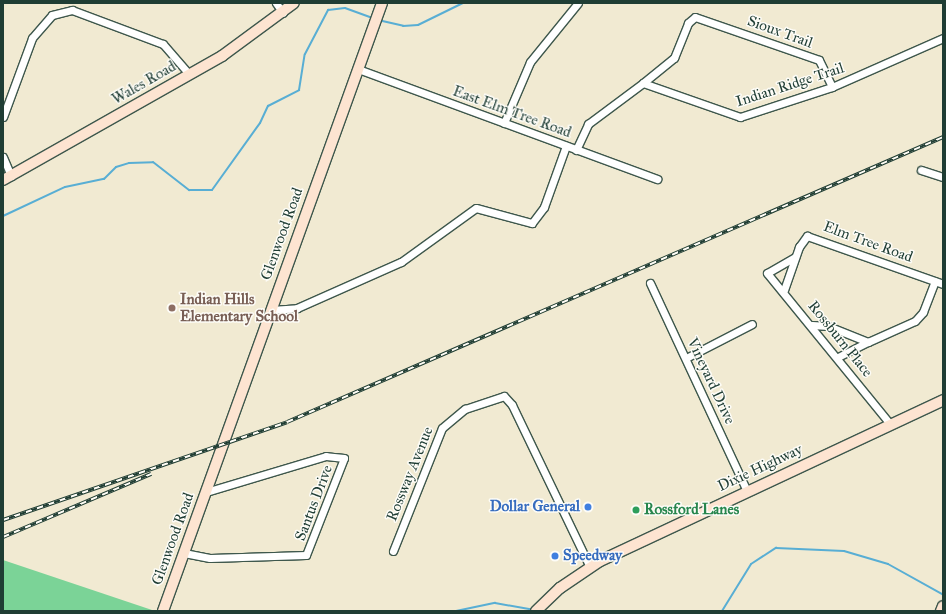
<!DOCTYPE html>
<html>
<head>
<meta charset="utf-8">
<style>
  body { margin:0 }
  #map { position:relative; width:946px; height:614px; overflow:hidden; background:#f1ead2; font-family:"IM FELL Great Primer",serif }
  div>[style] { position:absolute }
  .green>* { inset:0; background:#7bd397 }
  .stream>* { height:2px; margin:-1px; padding:0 1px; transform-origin:1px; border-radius:1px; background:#58aed4 }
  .roads { filter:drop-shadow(1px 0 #3e574c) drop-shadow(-1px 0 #3e574c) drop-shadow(0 1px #3e574c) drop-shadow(0 -1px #3e574c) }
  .street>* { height:7px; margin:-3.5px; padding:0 3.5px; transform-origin:3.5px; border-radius:3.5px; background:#fff }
  .secondary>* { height:10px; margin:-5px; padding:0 5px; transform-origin:5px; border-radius:5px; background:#fde4d1 }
  .rail>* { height:3.5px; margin-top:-1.75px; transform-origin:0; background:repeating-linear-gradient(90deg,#fdfcf7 0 6px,#1f3d34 0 12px); box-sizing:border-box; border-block:1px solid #1f3d34 }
  .dots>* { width:11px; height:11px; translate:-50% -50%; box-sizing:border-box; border:2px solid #fdfcf7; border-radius:50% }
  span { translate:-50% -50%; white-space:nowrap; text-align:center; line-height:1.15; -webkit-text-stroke:3px #fdfcf7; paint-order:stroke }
  .street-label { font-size:15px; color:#1f3d34 }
  .education-label { font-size:15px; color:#785e54; font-weight:700 }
  .left { translate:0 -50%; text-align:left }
  .shop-label { font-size:15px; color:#366cbe; font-weight:700 }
  .right { translate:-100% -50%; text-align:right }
  .leisure-label { font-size:15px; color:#27864d; font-weight:700 }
  .frame { position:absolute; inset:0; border:4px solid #1f3d34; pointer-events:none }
</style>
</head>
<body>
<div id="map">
  <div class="green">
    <div style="clip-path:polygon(3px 560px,155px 611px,3px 611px)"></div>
  </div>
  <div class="stream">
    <div style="left:378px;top:20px;width:26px;rotate:13deg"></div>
    <div style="left:403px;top:26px;width:15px;rotate:-4deg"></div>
    <div style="left:418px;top:25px;width:50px;rotate:-26.1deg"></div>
    <div style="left:3px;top:216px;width:68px;rotate:-25.1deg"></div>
    <div style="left:65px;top:187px;width:40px;rotate:-12deg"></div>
    <div style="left:104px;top:179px;width:17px;rotate:-45deg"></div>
    <div style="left:116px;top:167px;width:14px;rotate:-17deg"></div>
    <div style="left:129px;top:163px;width:24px;rotate:-2deg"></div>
    <div style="left:153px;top:162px;width:46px;rotate:37.9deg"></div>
    <div style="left:189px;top:190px;width:23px"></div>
    <div style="left:212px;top:190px;width:82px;rotate:-54.4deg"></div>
    <div style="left:260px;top:123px;width:19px;rotate:-65deg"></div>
    <div style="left:268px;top:106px;width:35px;rotate:-27deg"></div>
    <div style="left:299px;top:90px;width:36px;rotate:-81deg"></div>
    <div style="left:305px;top:54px;width:50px;rotate:-62.4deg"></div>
    <div style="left:328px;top:10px;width:17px;rotate:-7deg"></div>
    <div style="left:345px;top:8px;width:30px;rotate:20deg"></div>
    <div style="left:456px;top:611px;width:40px;rotate:-12deg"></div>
    <div style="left:495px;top:603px;width:36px;rotate:10deg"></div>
    <div style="left:722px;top:611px;width:55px;rotate:-58.3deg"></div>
    <div style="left:751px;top:564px;width:30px;rotate:-33deg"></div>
    <div style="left:776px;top:548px;width:68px;rotate:2.5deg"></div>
    <div style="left:844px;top:551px;width:46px;rotate:16.5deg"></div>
    <div style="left:888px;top:564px;width:62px;rotate:29.1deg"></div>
  </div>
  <div class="roads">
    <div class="street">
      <div style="left:276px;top:3px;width:12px;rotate:55deg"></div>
      <div style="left:358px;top:69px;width:319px;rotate:20.2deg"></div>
      <div style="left:643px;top:83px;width:40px;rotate:-39deg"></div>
      <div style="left:674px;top:58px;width:38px;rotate:-68deg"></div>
      <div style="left:688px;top:23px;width:9px;rotate:-41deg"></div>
      <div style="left:695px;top:17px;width:131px;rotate:19.1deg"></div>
      <div style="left:819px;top:60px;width:30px;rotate:64deg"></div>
      <div style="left:3px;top:117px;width:84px;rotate:-69.8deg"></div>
      <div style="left:32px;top:38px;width:30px;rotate:-49deg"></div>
      <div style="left:52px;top:15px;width:21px;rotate:-14deg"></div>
      <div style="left:72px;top:10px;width:97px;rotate:20.5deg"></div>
      <div style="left:163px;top:44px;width:40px;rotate:49deg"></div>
      <div style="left:504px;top:123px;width:66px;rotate:-66.9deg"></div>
      <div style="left:530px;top:62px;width:76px;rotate:-50.9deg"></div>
      <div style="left:576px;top:150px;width:29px;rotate:-65deg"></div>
      <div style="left:588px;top:124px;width:69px;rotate:-36.7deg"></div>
      <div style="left:643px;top:83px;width:103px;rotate:19.3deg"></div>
      <div style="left:740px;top:117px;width:97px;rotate:-18.1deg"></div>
      <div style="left:832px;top:87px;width:121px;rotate:-23.8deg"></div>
      <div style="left:3px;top:157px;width:21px;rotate:67deg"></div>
      <div style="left:921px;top:170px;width:23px;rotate:18deg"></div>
      <div style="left:795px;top:257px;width:32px;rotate:150deg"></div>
      <div style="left:767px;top:273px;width:195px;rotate:50.8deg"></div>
      <div style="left:650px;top:283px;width:230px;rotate:65deg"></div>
      <div style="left:784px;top:290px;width:46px;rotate:-70.8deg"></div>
      <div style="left:799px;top:247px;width:14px;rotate:-54deg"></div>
      <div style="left:807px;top:236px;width:144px;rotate:19.4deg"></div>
      <div style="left:271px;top:310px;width:26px;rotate:-4deg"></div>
      <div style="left:297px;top:308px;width:114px;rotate:-23.9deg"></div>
      <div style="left:401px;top:262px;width:92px;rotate:-35.8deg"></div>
      <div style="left:476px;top:208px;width:58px;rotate:15deg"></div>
      <div style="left:532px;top:223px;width:20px;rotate:-53deg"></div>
      <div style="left:544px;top:207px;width:65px;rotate:-70.2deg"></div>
      <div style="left:812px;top:325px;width:16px;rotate:4deg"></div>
      <div style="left:828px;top:326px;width:43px;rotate:21.8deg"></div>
      <div style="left:868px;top:342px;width:51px;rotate:-24.1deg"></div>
      <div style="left:915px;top:321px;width:12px;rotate:-48deg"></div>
      <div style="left:923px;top:312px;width:33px;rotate:-69deg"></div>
      <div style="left:838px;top:357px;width:34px;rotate:-27deg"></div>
      <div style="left:686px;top:358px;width:74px;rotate:-27.3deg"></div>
      <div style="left:393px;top:551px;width:132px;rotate:-68.3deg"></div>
      <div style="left:442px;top:428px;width:30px;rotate:-40deg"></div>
      <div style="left:465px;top:409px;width:41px;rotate:-18.4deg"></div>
      <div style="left:504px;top:396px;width:12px;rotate:48deg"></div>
      <div style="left:512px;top:405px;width:180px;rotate:64.3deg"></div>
      <div style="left:184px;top:553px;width:26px;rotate:11deg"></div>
      <div style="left:210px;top:558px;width:96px;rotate:-1.8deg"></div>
      <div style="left:306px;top:555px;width:104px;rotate:-68.6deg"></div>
      <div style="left:344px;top:458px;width:18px;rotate:-174deg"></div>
      <div style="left:326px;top:456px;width:125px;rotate:163.3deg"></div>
    </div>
    <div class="secondary">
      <div style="left:3px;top:180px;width:252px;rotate:-29.5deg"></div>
      <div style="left:222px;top:56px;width:89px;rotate:-36.4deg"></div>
      <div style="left:163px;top:611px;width:646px;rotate:-70.19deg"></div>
      <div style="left:536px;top:611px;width:33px;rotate:-44deg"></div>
      <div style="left:560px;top:588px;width:48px;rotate:-34deg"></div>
      <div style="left:600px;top:561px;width:379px;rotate:-25.1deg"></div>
      <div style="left:941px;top:611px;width:5px;rotate:-68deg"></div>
    </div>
  </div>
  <div class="rail">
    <div style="left:3px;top:520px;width:300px;rotate:-19deg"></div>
    <div style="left:287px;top:422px;width:715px;rotate:-23.48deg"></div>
    <div style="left:3px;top:537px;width:161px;rotate:-23.1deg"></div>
  </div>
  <div class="dots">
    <div style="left:172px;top:308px;background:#8d6e63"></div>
    <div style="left:588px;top:507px;background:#3f7fe0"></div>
    <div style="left:636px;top:510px;background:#2e9e5b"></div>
    <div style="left:555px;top:556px;background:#3f7fe0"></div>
  </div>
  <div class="street-label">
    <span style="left:780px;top:32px;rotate:20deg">Sioux Trail</span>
    <span style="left:144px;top:83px;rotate:-30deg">Wales Road</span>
    <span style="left:790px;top:85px;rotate:-18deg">Indian Ridge Trail</span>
    <span style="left:512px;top:112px;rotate:20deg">East Elm Tree Road</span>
    <span style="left:282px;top:234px;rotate:-70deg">Glenwood Road</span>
    <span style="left:868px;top:242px;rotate:20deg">Elm Tree Road</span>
    <span style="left:840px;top:339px;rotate:51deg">Rossburn Place</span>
    <span style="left:711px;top:381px;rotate:65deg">Vineyard Drive</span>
    <span style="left:760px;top:468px;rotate:-25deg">Dixie Highway</span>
    <span style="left:410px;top:474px;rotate:-68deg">Rossway Avenue</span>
    <span style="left:314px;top:503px;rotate:-69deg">Santus Drive</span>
    <span style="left:173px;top:539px;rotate:-70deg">Glenwood Road</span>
  </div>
  <div class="education-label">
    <span class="left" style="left:180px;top:308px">Indian Hills<br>Elementary School</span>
  </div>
  <div class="shop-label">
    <span class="right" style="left:580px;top:507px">Dollar General</span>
    <span class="left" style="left:563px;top:556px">Speedway</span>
  </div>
  <div class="leisure-label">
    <span class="left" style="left:644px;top:510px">Rossford Lanes</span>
  </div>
  <div class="frame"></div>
</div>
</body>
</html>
